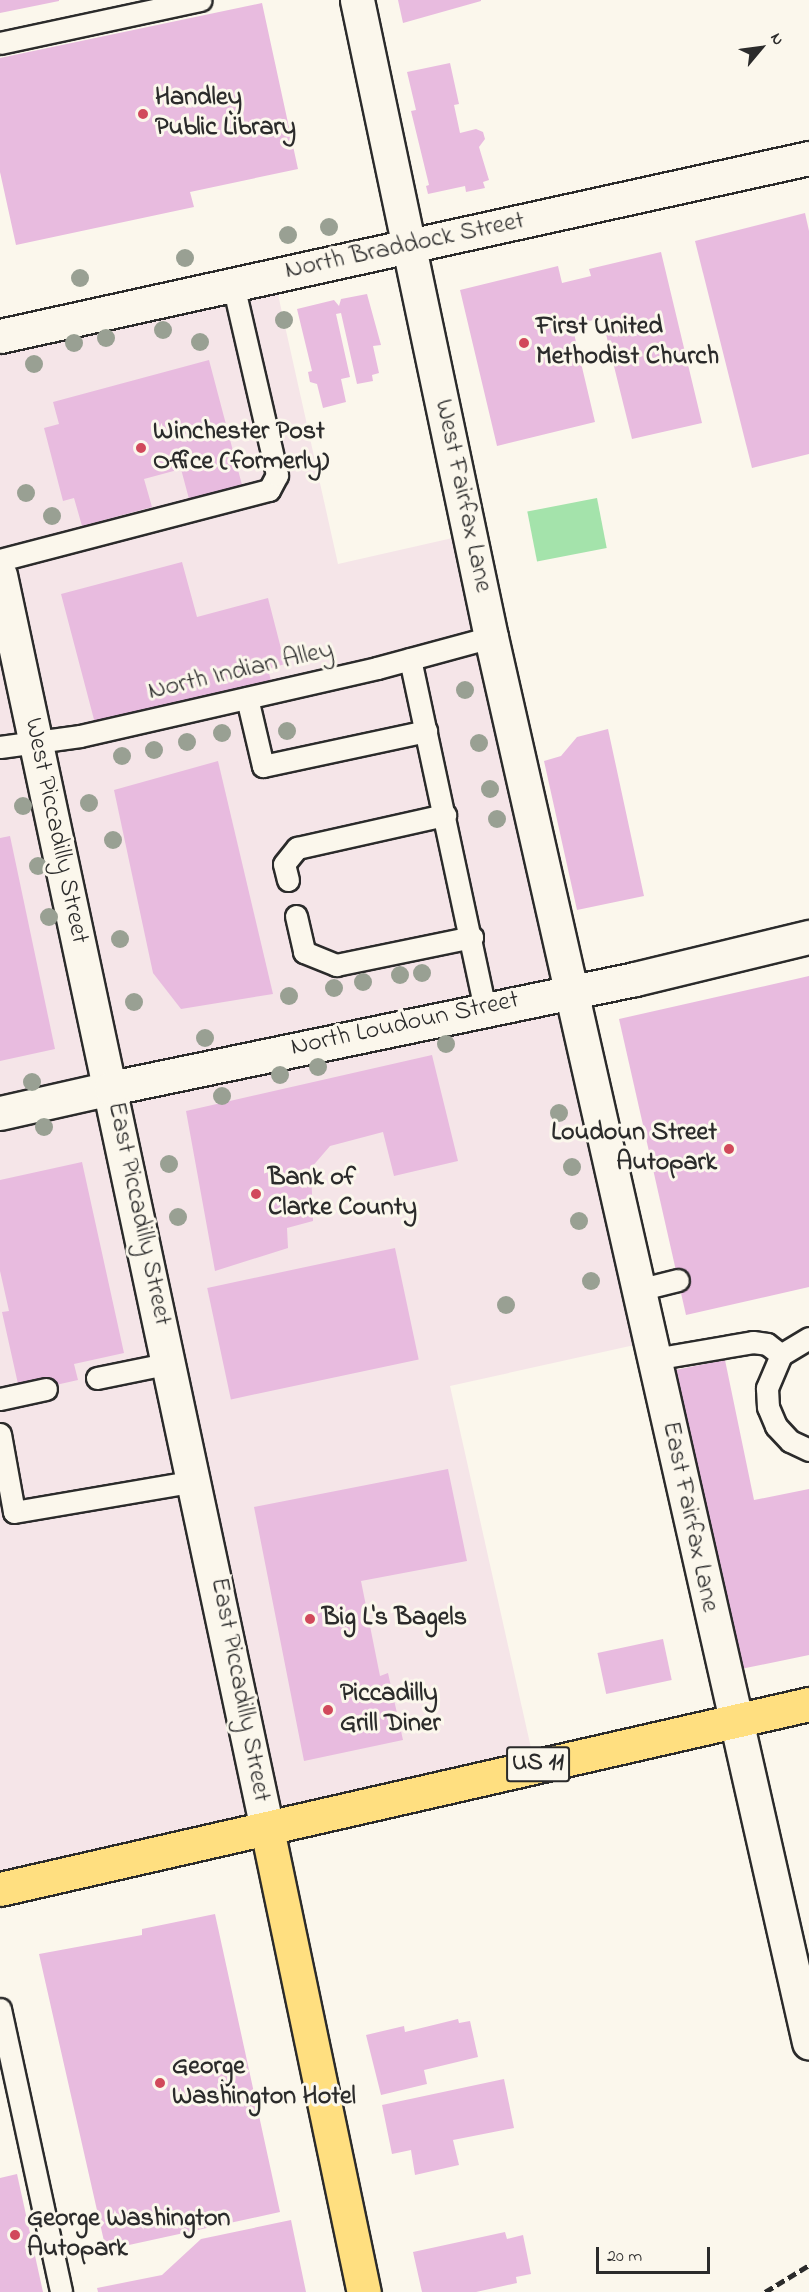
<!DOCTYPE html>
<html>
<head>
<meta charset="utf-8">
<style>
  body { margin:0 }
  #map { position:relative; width:809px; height:2292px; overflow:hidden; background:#fbf7ec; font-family:"Indie Flower",sans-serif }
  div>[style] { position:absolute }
  .built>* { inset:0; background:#f5e5e8 }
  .green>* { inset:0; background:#a4e3ab; transform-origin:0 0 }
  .building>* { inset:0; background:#e8bbdf; transform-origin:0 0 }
  .roads { filter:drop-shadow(2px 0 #2b2b2b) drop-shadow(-2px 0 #2b2b2b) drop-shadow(0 2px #2b2b2b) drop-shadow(0 -2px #2b2b2b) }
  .lane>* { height:21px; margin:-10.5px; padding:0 10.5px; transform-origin:10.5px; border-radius:10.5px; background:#fbf7ec }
  .street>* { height:33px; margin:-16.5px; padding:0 16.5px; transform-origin:16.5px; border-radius:16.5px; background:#fbf7ec }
  .secondary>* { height:33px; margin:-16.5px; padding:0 16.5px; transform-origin:16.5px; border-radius:16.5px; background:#fbf7ec }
  .primary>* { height:33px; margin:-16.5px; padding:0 16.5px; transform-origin:16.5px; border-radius:16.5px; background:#ffdf80 }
  .rail>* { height:4.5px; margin-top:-2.25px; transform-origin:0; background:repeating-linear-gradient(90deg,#2b2b2b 0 9px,transparent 0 13.5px) }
  .trees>* { width:18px; height:18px; margin:-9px; border-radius:50%; background:#99a093 }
  .dots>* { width:16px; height:16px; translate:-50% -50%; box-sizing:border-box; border:3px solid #fbf7ec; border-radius:50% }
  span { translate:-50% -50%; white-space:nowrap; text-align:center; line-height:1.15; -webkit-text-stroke:6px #fbf7ec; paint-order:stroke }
  .shield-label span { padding:2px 4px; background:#fbf7ec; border:2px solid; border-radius:4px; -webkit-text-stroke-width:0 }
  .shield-label { font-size:24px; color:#2b2b2b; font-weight:700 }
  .poi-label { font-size:26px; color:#2b2b2b; font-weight:700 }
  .left { translate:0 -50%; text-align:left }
  .right { translate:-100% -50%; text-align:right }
  .street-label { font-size:26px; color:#2b2b2b }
  .north { position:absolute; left:731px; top:18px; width:60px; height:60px; -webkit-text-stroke:4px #fbf7ec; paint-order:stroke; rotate:61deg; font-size:16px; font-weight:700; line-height:24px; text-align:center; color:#2b2b2b }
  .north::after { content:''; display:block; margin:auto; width:21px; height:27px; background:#2b2b2b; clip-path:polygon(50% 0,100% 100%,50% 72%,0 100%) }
  .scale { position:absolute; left:596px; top:2247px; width:114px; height:27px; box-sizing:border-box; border:3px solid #2b2b2b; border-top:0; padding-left:8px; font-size:18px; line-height:21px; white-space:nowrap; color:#2b2b2b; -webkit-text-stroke:4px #fbf7ec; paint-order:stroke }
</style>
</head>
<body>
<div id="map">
  <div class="built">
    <div style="clip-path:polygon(277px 290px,338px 564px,457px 537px,639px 1344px,450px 1386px,533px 1757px,0 1876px,0 351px)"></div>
  </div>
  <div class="green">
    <div style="left:597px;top:498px;width:51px;height:71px;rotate:79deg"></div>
  </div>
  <div class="building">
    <div style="clip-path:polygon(0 0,59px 0,59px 1px,0 13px)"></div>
    <div style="clip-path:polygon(398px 0,481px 0,481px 1px,403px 23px)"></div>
    <div style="clip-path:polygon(262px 3px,298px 169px,190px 192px,194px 207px,16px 245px,0 172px,0 58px)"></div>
    <div style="clip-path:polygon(450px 63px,459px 104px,454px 105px,460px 133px,476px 129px,483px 132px,485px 139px,479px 147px,489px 180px,483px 182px,485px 188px,466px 192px,465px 186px,428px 194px,426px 186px,429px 185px,411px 111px,416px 110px,407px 72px)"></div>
    <div style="clip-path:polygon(805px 213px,809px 231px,809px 454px,752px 468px,695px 241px)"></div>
    <div style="clip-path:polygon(661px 252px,702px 423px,632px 439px,602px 318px,572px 325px,595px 422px,497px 446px,460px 290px,558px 266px,562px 283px,591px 276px,589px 269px)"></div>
    <div style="clip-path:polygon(367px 294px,381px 345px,373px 346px,379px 373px,372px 375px,373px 381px,357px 384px,341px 313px,336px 314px,350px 377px,341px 379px,346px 402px,323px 408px,317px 384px,310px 382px,308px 372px,312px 371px,297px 309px,334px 300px,339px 306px,341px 299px)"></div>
    <div style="clip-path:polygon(209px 360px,242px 485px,189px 499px,181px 469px,144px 479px,152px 507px,82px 526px,74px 498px,63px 501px,44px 428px,59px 424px,53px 402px)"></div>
    <div style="clip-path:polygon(182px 562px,197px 617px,268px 598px,285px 664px,268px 669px,272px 685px,97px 731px,61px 594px)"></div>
    <div style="clip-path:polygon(608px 729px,644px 896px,577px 910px,544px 761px,561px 756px,577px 737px)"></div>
    <div style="clip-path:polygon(218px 761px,273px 994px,181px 1009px,153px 973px,114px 790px)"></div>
    <div style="clip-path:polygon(10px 836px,55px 1049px,0 1061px,0 838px)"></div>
    <div style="clip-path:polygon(809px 976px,809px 1287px,686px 1315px,619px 1019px)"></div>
    <div style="clip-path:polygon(432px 1055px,458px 1161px,394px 1176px,383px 1132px,330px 1146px,311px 1168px,313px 1221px,287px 1228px,288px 1248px,215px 1271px,186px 1111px)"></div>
    <div style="clip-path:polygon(82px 1162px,124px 1353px,74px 1364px,78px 1380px,20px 1393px,2px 1312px,9px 1311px,0 1271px,0 1180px)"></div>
    <div style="left:395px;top:1248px;width:114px;height:192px;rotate:78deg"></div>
    <div style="clip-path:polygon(725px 1360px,754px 1500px,809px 1489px,809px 1655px,736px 1670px,675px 1370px)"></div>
    <div style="clip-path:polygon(448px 1469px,467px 1561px,361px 1581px,380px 1676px,388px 1673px,403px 1740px,304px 1761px,254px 1507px)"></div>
    <div style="left:663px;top:1639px;width:42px;height:67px;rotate:78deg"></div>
    <div style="clip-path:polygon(215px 1914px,280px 2212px,106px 2250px,39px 1954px,142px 1935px,142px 1929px)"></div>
    <div style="clip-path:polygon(458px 2019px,459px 2023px,470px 2021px,478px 2057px,424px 2070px,427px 2084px,381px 2095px,366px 2035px,404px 2026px,405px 2032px)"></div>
    <div style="clip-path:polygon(504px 2079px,514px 2128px,453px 2140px,459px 2165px,415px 2175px,411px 2150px,392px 2154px,382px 2105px)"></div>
    <div style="clip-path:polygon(17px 2174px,43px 2292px,0 2292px,0 2178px)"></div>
    <div style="clip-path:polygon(291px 2220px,306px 2292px,98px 2292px,97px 2288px,162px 2275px,201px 2239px)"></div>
    <div style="clip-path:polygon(505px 2232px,507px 2239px,523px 2235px,531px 2274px,516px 2277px,517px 2283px,476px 2292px,422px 2292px,413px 2252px)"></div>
  </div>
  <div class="roads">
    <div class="lane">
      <div style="left:0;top:43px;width:205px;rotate:-12.1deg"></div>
      <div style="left:0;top:560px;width:278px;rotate:-14.6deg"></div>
      <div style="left:269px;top:490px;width:17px;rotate:-62deg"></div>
      <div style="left:277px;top:475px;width:196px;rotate:-103deg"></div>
      <div style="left:410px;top:659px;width:357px;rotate:77.9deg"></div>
      <div style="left:247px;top:698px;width:70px;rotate:76.8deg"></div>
      <div style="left:263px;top:766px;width:167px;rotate:-12.1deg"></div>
      <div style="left:0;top:747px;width:81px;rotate:-7.8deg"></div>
      <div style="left:80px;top:736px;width:305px;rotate:-12.9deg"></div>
      <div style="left:377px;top:668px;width:118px;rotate:-15.2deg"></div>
      <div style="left:288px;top:880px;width:16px;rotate:-104deg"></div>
      <div style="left:284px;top:864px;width:21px;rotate:-51deg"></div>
      <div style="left:297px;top:848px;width:152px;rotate:-12.6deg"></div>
      <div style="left:296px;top:916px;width:37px;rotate:77deg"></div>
      <div style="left:304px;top:952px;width:35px;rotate:22deg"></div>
      <div style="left:336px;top:965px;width:139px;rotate:-11.6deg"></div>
      <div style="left:638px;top:1290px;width:41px;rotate:-14deg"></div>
      <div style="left:809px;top:1338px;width:33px;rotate:149deg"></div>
      <div style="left:781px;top:1355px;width:36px;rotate:113deg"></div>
      <div style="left:767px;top:1388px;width:19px;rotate:87deg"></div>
      <div style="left:768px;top:1407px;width:21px;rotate:67deg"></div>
      <div style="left:776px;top:1426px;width:21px;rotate:47deg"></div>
      <div style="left:790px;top:1441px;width:21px;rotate:25deg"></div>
      <div style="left:654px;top:1359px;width:100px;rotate:-9.7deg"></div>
      <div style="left:753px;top:1342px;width:14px;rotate:8deg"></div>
      <div style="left:767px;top:1344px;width:18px;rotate:38deg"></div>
      <div style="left:97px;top:1378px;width:75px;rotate:-11.6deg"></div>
      <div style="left:0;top:1399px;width:47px;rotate:-12.3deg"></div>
      <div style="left:0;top:1434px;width:79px;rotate:79.8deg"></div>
      <div style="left:14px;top:1512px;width:185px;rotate:-9.7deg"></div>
      <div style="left:0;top:2009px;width:289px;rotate:77.8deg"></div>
    </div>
    <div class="street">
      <div style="left:357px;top:0;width:651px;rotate:78.12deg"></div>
      <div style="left:491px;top:637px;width:1441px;rotate:77.25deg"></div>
      <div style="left:0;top:1113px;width:114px;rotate:-12.7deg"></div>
    </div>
    <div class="secondary">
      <div style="left:0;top:336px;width:828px;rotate:-12.41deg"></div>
      <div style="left:0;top:575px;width:1282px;rotate:77.98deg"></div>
      <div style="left:111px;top:1088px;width:535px;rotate:-11.75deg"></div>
      <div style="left:635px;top:979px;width:179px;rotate:-13.6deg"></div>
    </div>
    <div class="primary">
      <div style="left:267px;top:1829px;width:473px;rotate:78.2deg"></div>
      <div style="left:0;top:1889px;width:830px;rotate:-12.88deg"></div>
    </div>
  </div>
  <div class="rail">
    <div style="left:765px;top:2292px;width:52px;rotate:-31.5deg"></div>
  </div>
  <div class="trees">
    <div style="left:329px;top:227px"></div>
    <div style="left:288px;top:235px"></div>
    <div style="left:185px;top:258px"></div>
    <div style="left:80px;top:278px"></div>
    <div style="left:284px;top:320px"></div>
    <div style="left:163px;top:330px"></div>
    <div style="left:106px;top:338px"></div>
    <div style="left:200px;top:342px"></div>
    <div style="left:74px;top:343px"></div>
    <div style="left:34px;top:364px"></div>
    <div style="left:26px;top:493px"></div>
    <div style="left:52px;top:516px"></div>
    <div style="left:465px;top:690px"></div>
    <div style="left:287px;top:731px"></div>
    <div style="left:222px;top:733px"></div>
    <div style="left:187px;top:742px"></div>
    <div style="left:479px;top:743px"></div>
    <div style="left:154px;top:750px"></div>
    <div style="left:122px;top:756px"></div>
    <div style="left:490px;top:789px"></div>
    <div style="left:89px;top:803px"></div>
    <div style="left:23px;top:806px"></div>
    <div style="left:497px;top:819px"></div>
    <div style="left:113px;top:840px"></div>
    <div style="left:38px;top:866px"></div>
    <div style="left:49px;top:917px"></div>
    <div style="left:120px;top:939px"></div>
    <div style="left:422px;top:973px"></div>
    <div style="left:400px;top:975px"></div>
    <div style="left:363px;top:982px"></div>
    <div style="left:334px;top:988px"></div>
    <div style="left:289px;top:996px"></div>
    <div style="left:134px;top:1002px"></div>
    <div style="left:205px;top:1038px"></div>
    <div style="left:446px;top:1044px"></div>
    <div style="left:318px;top:1067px"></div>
    <div style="left:280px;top:1075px"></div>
    <div style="left:32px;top:1082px"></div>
    <div style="left:222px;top:1096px"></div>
    <div style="left:559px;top:1113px"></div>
    <div style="left:44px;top:1127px"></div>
    <div style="left:169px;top:1164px"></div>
    <div style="left:572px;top:1167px"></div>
    <div style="left:178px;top:1217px"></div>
    <div style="left:579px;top:1221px"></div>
    <div style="left:591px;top:1281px"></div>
    <div style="left:506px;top:1305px"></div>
  </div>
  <div class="dots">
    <div style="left:143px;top:114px;background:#d1495b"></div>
    <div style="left:524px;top:343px;background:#d1495b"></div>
    <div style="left:141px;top:448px;background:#d1495b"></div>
    <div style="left:729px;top:1149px;background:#d1495b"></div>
    <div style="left:256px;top:1194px;background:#d1495b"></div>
    <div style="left:310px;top:1619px;background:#d1495b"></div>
    <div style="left:328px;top:1710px;background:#d1495b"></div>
    <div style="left:160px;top:2083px;background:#d1495b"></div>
    <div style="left:15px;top:2235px;background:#d1495b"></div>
  </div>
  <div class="shield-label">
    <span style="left:538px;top:1764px">US 11</span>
  </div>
  <div class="poi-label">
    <span class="left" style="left:155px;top:114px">Handley<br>Public Library</span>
    <span class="left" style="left:536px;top:343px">First United<br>Methodist Church</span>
    <span class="left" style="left:153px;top:448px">Winchester Post<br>Office (formerly)</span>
    <span class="right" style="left:717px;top:1149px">Loudoun Street<br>Autopark</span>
    <span class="left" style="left:268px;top:1194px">Bank of<br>Clarke County</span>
    <span class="left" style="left:322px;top:1619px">Big L's Bagels</span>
    <span class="left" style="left:340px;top:1710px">Piccadilly<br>Grill Diner</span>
    <span class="left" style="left:172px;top:2083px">George<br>Washington Hotel</span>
    <span class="left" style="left:27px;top:2235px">George Washington<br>Autopark</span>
  </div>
  <div class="street-label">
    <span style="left:405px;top:247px;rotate:-12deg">North Braddock Street</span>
    <span style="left:462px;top:496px;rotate:78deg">West Fairfax Lane</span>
    <span style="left:241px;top:672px;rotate:-13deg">North Indian Alley</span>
    <span style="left:55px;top:831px;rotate:78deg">West Piccadilly Street</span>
    <span style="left:405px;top:1025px;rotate:-12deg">North Loudoun Street</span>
    <span style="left:138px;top:1214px;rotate:78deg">East Piccadilly Street</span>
    <span style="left:689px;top:1517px;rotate:78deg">East Fairfax Lane</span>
    <span style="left:239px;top:1690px;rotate:79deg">East Piccadilly Street</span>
  </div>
  <div class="north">N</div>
  <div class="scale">20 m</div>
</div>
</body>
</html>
